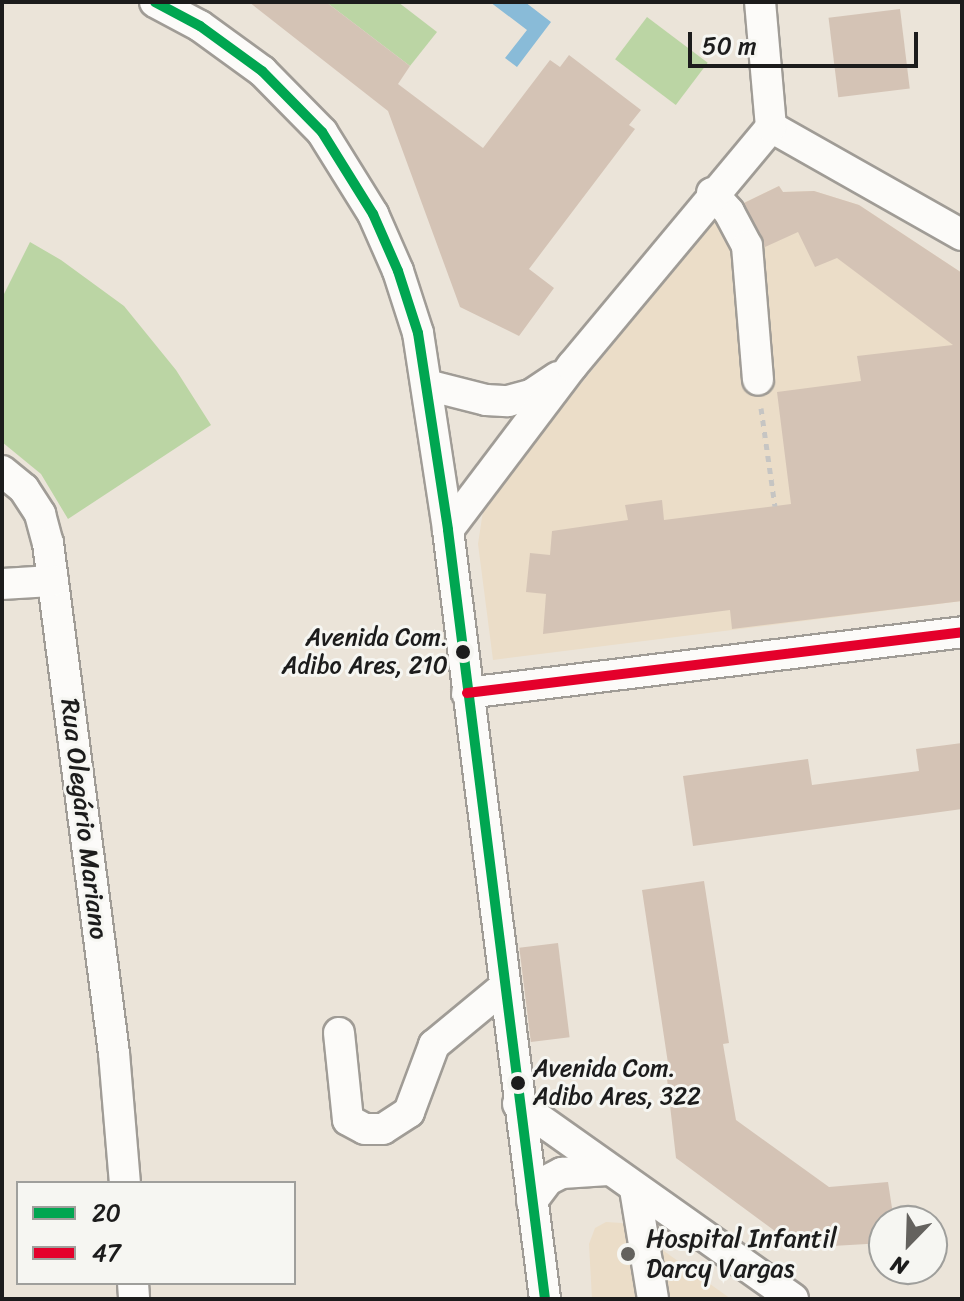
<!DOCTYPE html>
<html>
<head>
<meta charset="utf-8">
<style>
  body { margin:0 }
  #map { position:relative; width:964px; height:1301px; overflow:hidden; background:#ebe4d9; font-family:Sriracha,sans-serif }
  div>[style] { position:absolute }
  .built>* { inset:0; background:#ebddc8 }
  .green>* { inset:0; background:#bbd5a4; transform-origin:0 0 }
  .water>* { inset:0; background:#89bbd8 }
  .building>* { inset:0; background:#d4c3b5; transform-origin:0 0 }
  .path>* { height:5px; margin-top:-2.5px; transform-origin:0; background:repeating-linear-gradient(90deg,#c6c5c3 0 6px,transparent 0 12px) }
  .roads { filter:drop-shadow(2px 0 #a09c96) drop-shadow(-2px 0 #a09c96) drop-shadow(0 2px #a09c96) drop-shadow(0 -2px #a09c96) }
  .minor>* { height:30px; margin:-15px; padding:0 15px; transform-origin:15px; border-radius:15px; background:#fcfbf9 }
  .bus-1>* { height:10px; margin:-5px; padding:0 5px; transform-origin:5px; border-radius:5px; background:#00a651 }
  .bus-2>* { height:10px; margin:-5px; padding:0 5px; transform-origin:5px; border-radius:5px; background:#e4002b }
  .dots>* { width:22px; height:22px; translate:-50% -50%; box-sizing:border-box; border:4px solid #f6f6f2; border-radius:50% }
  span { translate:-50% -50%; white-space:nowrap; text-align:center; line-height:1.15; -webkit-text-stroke:6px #f6f6f2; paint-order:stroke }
  .bus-label { font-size:24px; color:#1c1c1c }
  .right { translate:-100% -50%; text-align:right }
  .left { translate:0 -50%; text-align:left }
  .street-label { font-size:26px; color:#1c1c1c }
  .poi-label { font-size:26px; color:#1c1c1c }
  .frame { position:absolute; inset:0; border:4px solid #1c1c1c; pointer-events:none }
  .legend { position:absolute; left:16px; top:1181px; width:280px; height:104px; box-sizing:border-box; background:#f6f6f2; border:2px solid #9f9f9c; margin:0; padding:10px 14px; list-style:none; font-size:24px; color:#1c1c1c }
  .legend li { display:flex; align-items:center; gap:16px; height:40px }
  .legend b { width:40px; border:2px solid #9f9f9c }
  .north { position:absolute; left:868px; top:1205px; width:80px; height:80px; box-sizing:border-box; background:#f6f6f2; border:2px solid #9f9f9c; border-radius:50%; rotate:203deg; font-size:22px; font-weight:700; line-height:32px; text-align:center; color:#1c1c1c }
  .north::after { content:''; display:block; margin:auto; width:28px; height:36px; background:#64625e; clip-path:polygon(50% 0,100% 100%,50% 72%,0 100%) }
  .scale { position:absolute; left:688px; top:32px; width:230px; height:36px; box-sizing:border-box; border:4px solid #1c1c1c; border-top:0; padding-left:10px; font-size:24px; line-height:28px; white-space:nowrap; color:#1c1c1c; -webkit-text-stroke:6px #f6f6f2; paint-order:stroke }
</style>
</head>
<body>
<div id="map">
  <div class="built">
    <div style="clip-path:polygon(779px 186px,783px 192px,814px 191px,859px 205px,962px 273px,962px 601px,493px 660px,478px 544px,483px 511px,490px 496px,710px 225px,737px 206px)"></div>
    <div style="clip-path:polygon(606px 1222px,622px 1223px,643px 1236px,731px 1299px,592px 1299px,589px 1244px,595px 1228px)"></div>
  </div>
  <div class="green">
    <div style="clip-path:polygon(326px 2px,398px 2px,437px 32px,410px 66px)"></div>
    <div style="left:647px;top:17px;width:76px;height:53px;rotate:37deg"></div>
    <div style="clip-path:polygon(30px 242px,61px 260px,124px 306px,176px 370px,211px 425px,68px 519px,41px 474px,2px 442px,2px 298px)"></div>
  </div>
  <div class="water">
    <div style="clip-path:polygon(490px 2px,525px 2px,551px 22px,517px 67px,505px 58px,527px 30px)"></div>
  </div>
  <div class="building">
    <div style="clip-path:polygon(249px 2px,326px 2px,410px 66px,398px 84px,483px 148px,550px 60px,560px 67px,569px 55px,641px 110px,629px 125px,635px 129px,529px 269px,554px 288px,519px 336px,460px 307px,388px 111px)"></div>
    <div style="left:900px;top:9px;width:80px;height:72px;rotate:83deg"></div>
    <div style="clip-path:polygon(779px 186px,783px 192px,814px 191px,859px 205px,962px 273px,962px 601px,732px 629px,730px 610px,543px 634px,546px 594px,526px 592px,530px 553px,550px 555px,552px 531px,628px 520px,625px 505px,662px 500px,664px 520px,791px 504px,777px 392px,861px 381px,857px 356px,953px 345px,837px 258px,815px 267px,798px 232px,765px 247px,744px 203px)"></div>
    <div style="clip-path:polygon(962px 743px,962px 809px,693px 846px,683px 776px,808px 759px,812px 785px,919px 771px,916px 749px)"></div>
    <div style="clip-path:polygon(704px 881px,729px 1043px,723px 1044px,736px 1120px,829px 1187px,888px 1182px,894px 1221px,884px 1221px,884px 1243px,798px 1248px,676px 1158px,666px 1070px,669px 1070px,642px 890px)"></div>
    <div style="left:558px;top:943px;width:95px;height:39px;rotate:83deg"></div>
  </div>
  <div class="path">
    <div style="left:761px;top:408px;width:99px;rotate:81.9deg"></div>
  </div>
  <div class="roads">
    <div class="minor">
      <div style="left:155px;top:2px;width:51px;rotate:28.1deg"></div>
      <div style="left:200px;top:26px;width:77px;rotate:36deg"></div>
      <div style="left:262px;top:71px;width:86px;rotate:45.5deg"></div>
      <div style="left:322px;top:132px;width:97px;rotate:58.1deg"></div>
      <div style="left:373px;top:214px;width:62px;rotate:66.3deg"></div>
      <div style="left:398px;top:271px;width:65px;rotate:72.1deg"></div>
      <div style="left:418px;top:333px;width:199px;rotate:81.3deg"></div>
      <div style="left:448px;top:530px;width:775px;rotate:82.81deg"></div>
      <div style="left:771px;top:127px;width:219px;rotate:29.5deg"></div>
      <div style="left:712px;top:193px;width:25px;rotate:48deg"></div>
      <div style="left:729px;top:212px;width:38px;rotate:62deg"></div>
      <div style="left:747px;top:246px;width:134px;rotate:85.3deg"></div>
      <div style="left:427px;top:385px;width:61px;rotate:14.3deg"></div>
      <div style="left:486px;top:400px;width:22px;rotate:3deg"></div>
      <div style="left:508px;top:401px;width:24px;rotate:-15deg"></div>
      <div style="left:531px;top:395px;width:32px;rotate:-34deg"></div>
      <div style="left:2px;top:471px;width:28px;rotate:39deg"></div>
      <div style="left:24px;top:489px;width:30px;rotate:57deg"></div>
      <div style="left:40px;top:514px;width:30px;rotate:75deg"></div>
      <div style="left:48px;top:543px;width:514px;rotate:82.63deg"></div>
      <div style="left:114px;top:1053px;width:130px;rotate:85.2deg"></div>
      <div style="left:448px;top:530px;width:206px;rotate:-52.9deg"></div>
      <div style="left:572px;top:366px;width:311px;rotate:-50.2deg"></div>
      <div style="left:771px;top:127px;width:125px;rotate:-95deg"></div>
      <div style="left:2px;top:584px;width:51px;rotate:-3.4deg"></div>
      <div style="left:467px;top:693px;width:499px;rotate:-7deg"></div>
      <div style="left:339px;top:1033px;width:87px;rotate:84.1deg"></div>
      <div style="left:348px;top:1120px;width:19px;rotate:28deg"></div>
      <div style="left:365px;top:1129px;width:18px"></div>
      <div style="left:383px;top:1129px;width:31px;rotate:-33deg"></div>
      <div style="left:409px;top:1112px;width:72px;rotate:-69.5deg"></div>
      <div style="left:434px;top:1045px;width:91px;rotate:-39.6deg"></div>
      <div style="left:518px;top:1104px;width:337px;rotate:35.3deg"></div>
      <div style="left:635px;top:1189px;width:111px;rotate:80.7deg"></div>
      <div style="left:532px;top:1201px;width:26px;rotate:-53deg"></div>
      <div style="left:548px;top:1180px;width:16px;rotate:-27deg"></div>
      <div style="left:562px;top:1173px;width:46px;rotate:-3.7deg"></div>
      <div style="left:133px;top:1283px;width:16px;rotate:86deg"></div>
    </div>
  </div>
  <div class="bus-1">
    <div style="left:155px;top:2px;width:51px;rotate:28.1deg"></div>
    <div style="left:200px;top:26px;width:77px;rotate:36deg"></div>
    <div style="left:262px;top:71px;width:86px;rotate:45.5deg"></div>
    <div style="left:322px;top:132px;width:97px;rotate:58.1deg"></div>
    <div style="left:373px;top:214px;width:62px;rotate:66.3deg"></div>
    <div style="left:398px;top:271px;width:65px;rotate:72.1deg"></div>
    <div style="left:418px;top:333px;width:199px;rotate:81.3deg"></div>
    <div style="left:448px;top:530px;width:775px;rotate:82.81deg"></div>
  </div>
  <div class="bus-2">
    <div style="left:467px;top:693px;width:499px;rotate:-7deg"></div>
  </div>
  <div class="dots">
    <div style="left:463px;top:652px;background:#1c1c1c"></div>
    <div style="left:518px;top:1083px;background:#1c1c1c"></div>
    <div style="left:628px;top:1254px;background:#64625e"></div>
  </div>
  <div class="bus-label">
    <span class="right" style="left:448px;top:652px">Avenida Com.<br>Adibo Ares, 210</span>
    <span class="left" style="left:533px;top:1083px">Avenida Com.<br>Adibo Ares, 322</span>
  </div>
  <div class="street-label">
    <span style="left:84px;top:819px;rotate:83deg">Rua Olegário Mariano</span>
  </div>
  <div class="poi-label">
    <span class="left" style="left:646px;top:1254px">Hospital Infantil<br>Darcy Vargas</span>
  </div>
  <div class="frame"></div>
  <ul class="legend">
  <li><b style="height:10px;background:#00a651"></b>20</li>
  <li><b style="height:10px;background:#e4002b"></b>47</li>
  </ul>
  <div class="north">N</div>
  <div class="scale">50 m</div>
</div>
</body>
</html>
